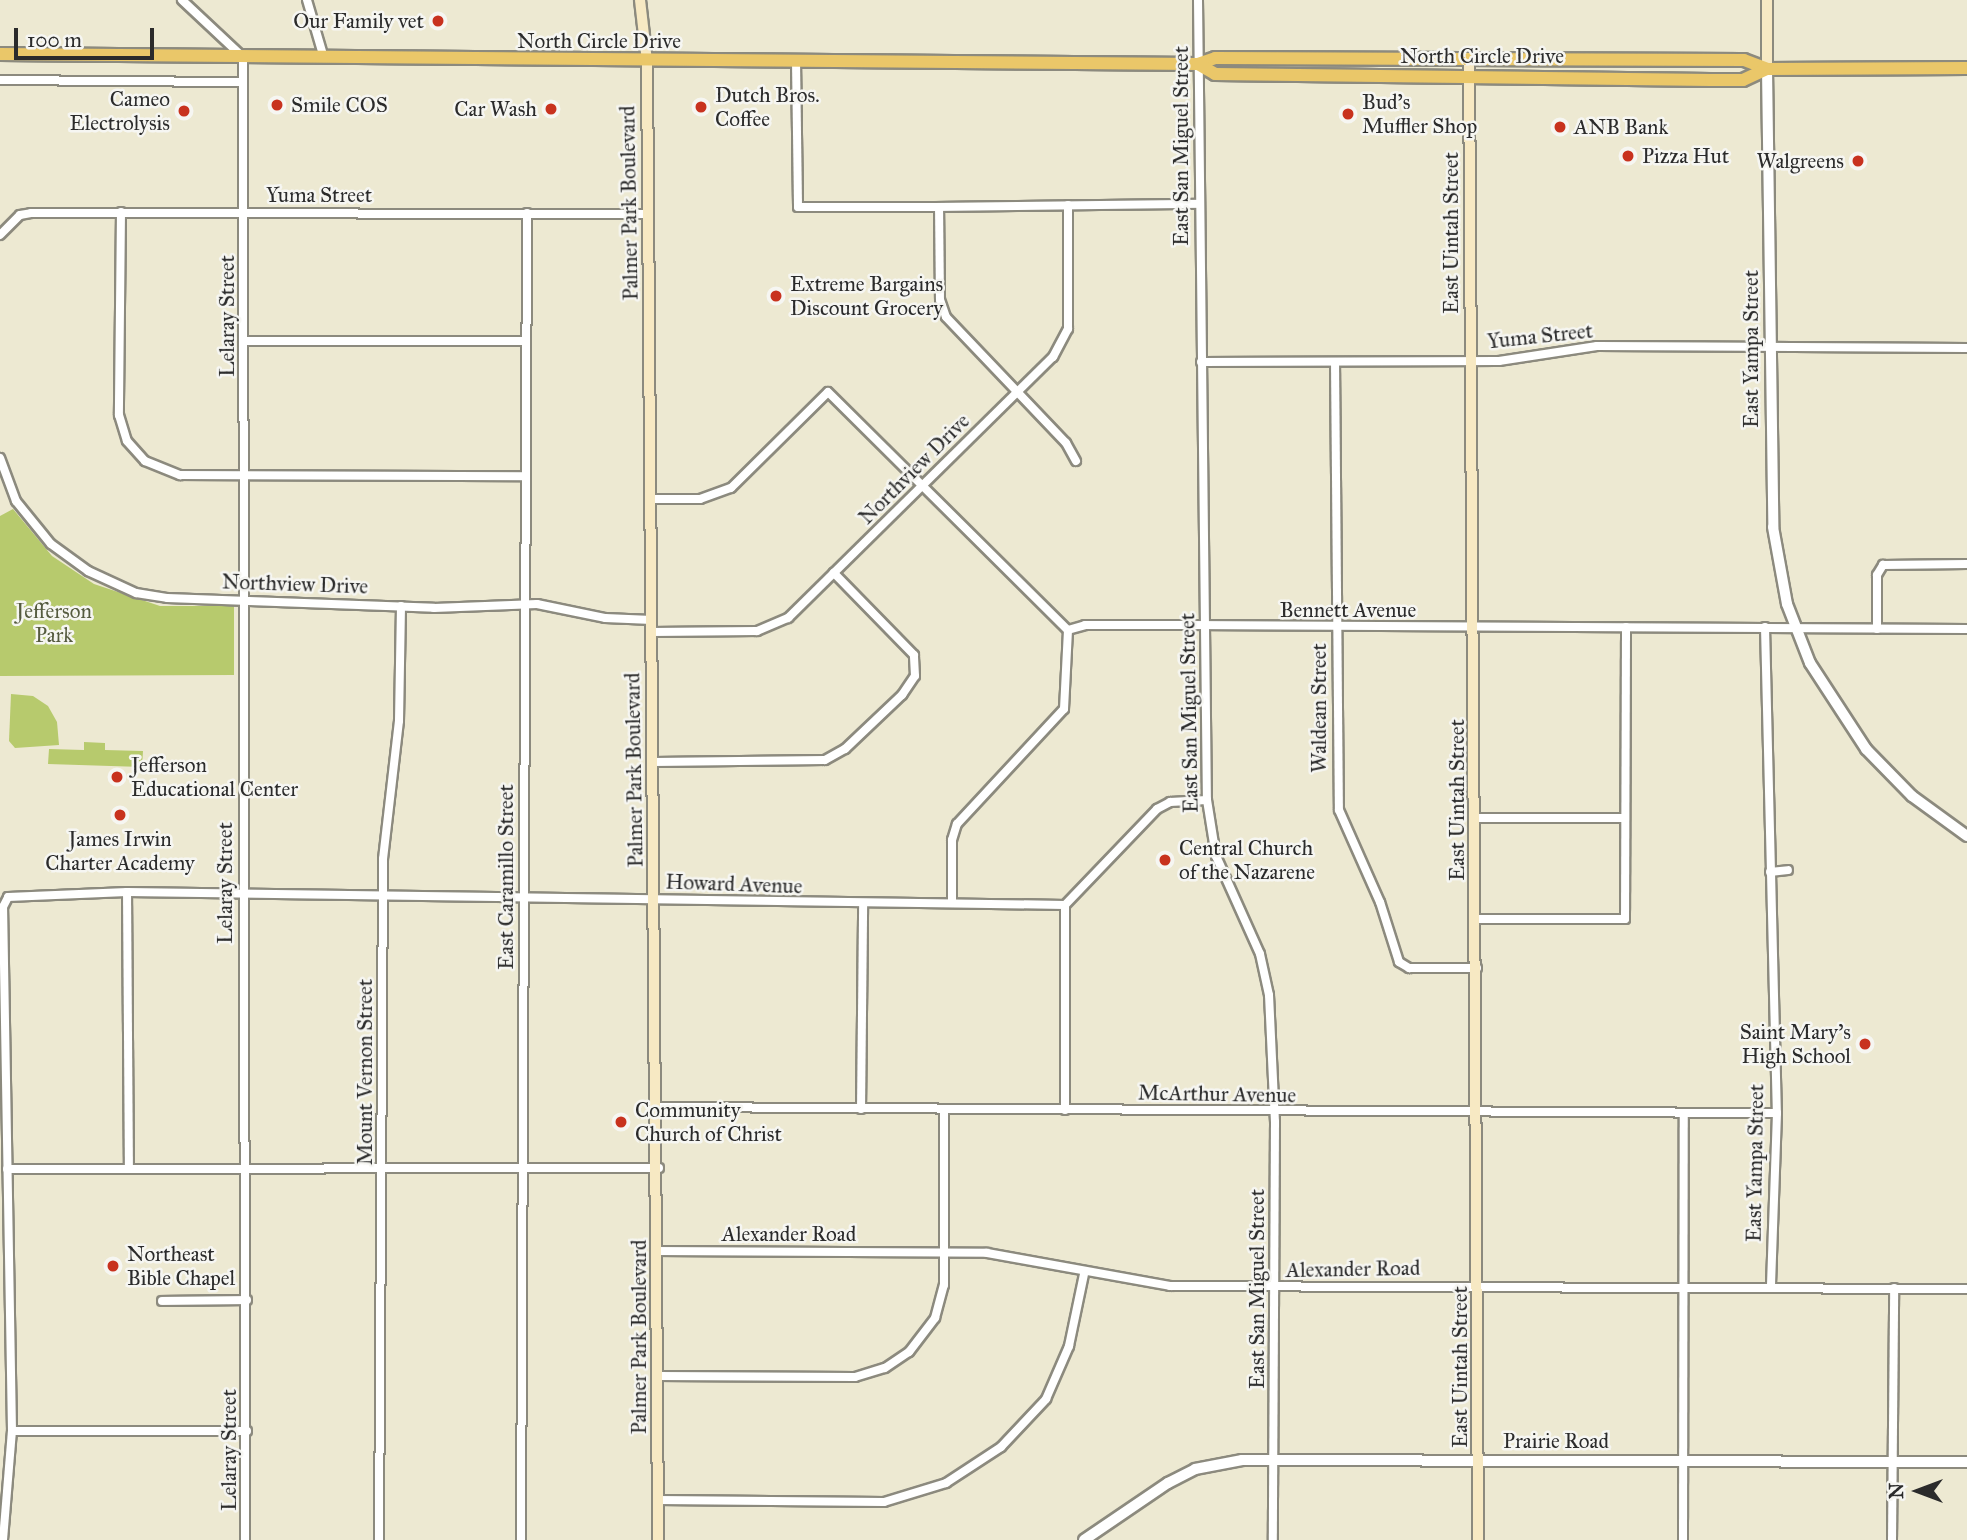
<!DOCTYPE html>
<html>
<head>
<meta charset="utf-8">
<style>
  body { margin:0 }
  #map { position:relative; width:1967px; height:1540px; overflow:hidden; background:#ede9d2; font-family:"IM FELL Great Primer",serif }
  div>[style] { position:absolute }
  .green>* { inset:0; background:#b7ca6d }
  .roads { filter:drop-shadow(2px 0 #8c8a7e) drop-shadow(-2px 0 #8c8a7e) drop-shadow(0 2px #8c8a7e) drop-shadow(0 -2px #8c8a7e) }
  .minor>* { height:8px; margin:-4px; padding:0 4px; transform-origin:4px; border-radius:4px; background:#fff }
  .tertiary>* { height:10px; margin:-5px; padding:0 5px; transform-origin:5px; border-radius:5px; background:#fff }
  .secondary>* { height:10px; margin:-5px; padding:0 5px; transform-origin:5px; border-radius:5px; background:#f7e9c3 }
  .primary>* { height:12px; margin:-6px; padding:0 6px; transform-origin:6px; border-radius:6px; background:#eac769 }
  .dots>* { width:19px; height:19px; translate:-50% -50%; box-sizing:border-box; border:4px solid #f6f6f2; border-radius:50% }
  span { translate:-50% -50%; white-space:nowrap; text-align:center; line-height:1.15; -webkit-text-stroke:5px #f6f6f2; paint-order:stroke }
  .poi-label { font-size:21px; color:#2b2b2b }
  .right { translate:-100% -50%; text-align:right }
  .left { translate:0 -50%; text-align:left }
  .street-label { font-size:21px; color:#2b2b2b }
  .park-label { font-size:21px; color:#555b3f }
  .north { position:absolute; left:1883px; top:1456px; width:70px; height:70px; -webkit-text-stroke:5px #f6f6f2; paint-order:stroke; rotate:270deg; font-size:19px; font-weight:700; line-height:28px; text-align:center; color:#2b2b2b }
  .north::after { content:''; display:block; margin:auto; width:24px; height:32px; background:#2b2b2b; clip-path:polygon(50% 0,100% 100%,50% 72%,0 100%) }
  .scale { position:absolute; left:14px; top:28px; width:140px; height:32px; box-sizing:border-box; border:4px solid #2b2b2b; border-top:0; padding-left:9px; font-size:21px; line-height:24px; white-space:nowrap; color:#2b2b2b; -webkit-text-stroke:5px #f6f6f2; paint-order:stroke }
</style>
</head>
<body>
<div id="map">
  <div class="green">
    <div style="clip-path:polygon(13px 509px,52px 556px,94px 584px,160px 606px,234px 606px,234px 675px,0 676px,0 516px)"></div>
    <div style="clip-path:polygon(11px 694px,33px 696px,48px 706px,57px 722px,59px 745px,15px 748px,9px 741px)"></div>
    <div style="clip-path:polygon(84px 742px,105px 743px,105px 750px,143px 751px,142px 767px,48px 764px,49px 749px,84px 750px)"></div>
  </div>
  <div class="roads">
    <div class="minor">
      <div style="left:182px;top:0;width:83px;rotate:43.1deg"></div>
      <div style="left:243px;top:57px;width:1483px;rotate:89.92deg"></div>
      <div style="left:307px;top:0;width:60px;rotate:73.7deg"></div>
      <div style="left:1198px;top:0;width:800px;rotate:89.36deg"></div>
      <div style="left:1207px;top:800px;width:57px;rotate:80.9deg"></div>
      <div style="left:1216px;top:856px;width:107px;rotate:65.8deg"></div>
      <div style="left:1260px;top:954px;width:42px;rotate:77.6deg"></div>
      <div style="left:1269px;top:995px;width:127px;rotate:87.3deg"></div>
      <div style="left:1275px;top:1122px;width:418px;rotate:90.3deg"></div>
      <div style="left:796px;top:61px;width:146px;rotate:89.2deg"></div>
      <div style="left:798px;top:207px;width:141px"></div>
      <div style="left:0;top:80px;width:243px;rotate:0.5deg"></div>
      <div style="left:121px;top:212px;width:203px;rotate:90.6deg"></div>
      <div style="left:119px;top:415px;width:27px;rotate:73deg"></div>
      <div style="left:127px;top:441px;width:27px;rotate:48deg"></div>
      <div style="left:145px;top:461px;width:38px;rotate:22deg"></div>
      <div style="left:180px;top:475px;width:344px;rotate:0.2deg"></div>
      <div style="left:0;top:235px;width:28px;rotate:-45deg"></div>
      <div style="left:20px;top:215px;width:11px;rotate:-10deg"></div>
      <div style="left:31px;top:213px;width:616px;rotate:0.09deg"></div>
      <div style="left:244px;top:341px;width:282px"></div>
      <div style="left:1201px;top:362px;width:298px;rotate:-0.2deg"></div>
      <div style="left:1499px;top:361px;width:99px;rotate:-8.7deg"></div>
      <div style="left:1597px;top:346px;width:370px;rotate:0.3deg"></div>
      <div style="left:1335px;top:362px;width:448px;rotate:89.5deg"></div>
      <div style="left:1339px;top:810px;width:101px;rotate:66deg"></div>
      <div style="left:1380px;top:902px;width:63px;rotate:72.4deg"></div>
      <div style="left:1399px;top:962px;width:12px;rotate:31deg"></div>
      <div style="left:1409px;top:968px;width:68px"></div>
      <div style="left:0;top:458px;width:46px;rotate:69.6deg"></div>
      <div style="left:16px;top:501px;width:55px;rotate:50.9deg"></div>
      <div style="left:51px;top:544px;width:46px;rotate:36.1deg"></div>
      <div style="left:88px;top:571px;width:53px;rotate:24.6deg"></div>
      <div style="left:136px;top:593px;width:31px;rotate:9deg"></div>
      <div style="left:167px;top:598px;width:267px;rotate:2.1deg"></div>
      <div style="left:434px;top:608px;width:103px;rotate:-2.2deg"></div>
      <div style="left:537px;top:604px;width:69px;rotate:11.6deg"></div>
      <div style="left:605px;top:618px;width:47px;rotate:2.4deg"></div>
      <div style="left:1076px;top:461px;width:21px;rotate:-119deg"></div>
      <div style="left:1066px;top:443px;width:174px;rotate:-133.6deg"></div>
      <div style="left:946px;top:317px;width:18px;rotate:-109deg"></div>
      <div style="left:940px;top:300px;width:93px;rotate:-90.6deg"></div>
      <div style="left:939px;top:207px;width:260px;rotate:-0.7deg"></div>
      <div style="left:652px;top:499px;width:48px"></div>
      <div style="left:700px;top:499px;width:33px;rotate:-20deg"></div>
      <div style="left:731px;top:488px;width:136px;rotate:-44.7deg"></div>
      <div style="left:828px;top:392px;width:338px;rotate:44.8deg"></div>
      <div style="left:1068px;top:630px;width:18px;rotate:-16deg"></div>
      <div style="left:1085px;top:625px;width:103px"></div>
      <div style="left:1188px;top:625px;width:779px;rotate:0.29deg"></div>
      <div style="left:1765px;top:627px;width:486px;rotate:88.6deg"></div>
      <div style="left:1777px;top:1113px;width:175px;rotate:92deg"></div>
      <div style="left:1877px;top:629px;width:54px;rotate:-90deg"></div>
      <div style="left:1877px;top:575px;width:12px;rotate:-59deg"></div>
      <div style="left:1883px;top:565px;width:84px;rotate:-0.7deg"></div>
      <div style="left:652px;top:632px;width:105px;rotate:-0.5deg"></div>
      <div style="left:757px;top:631px;width:34px;rotate:-23deg"></div>
      <div style="left:788px;top:618px;width:372px;rotate:-44.6deg"></div>
      <div style="left:1053px;top:357px;width:32px;rotate:-62deg"></div>
      <div style="left:1068px;top:329px;width:124px;rotate:-90deg"></div>
      <div style="left:654px;top:762px;width:171px;rotate:-0.7deg"></div>
      <div style="left:825px;top:760px;width:23px;rotate:-29deg"></div>
      <div style="left:845px;top:749px;width:79px;rotate:-43.5deg"></div>
      <div style="left:902px;top:695px;width:23px;rotate:-56deg"></div>
      <div style="left:915px;top:676px;width:21px;rotate:-93deg"></div>
      <div style="left:914px;top:655px;width:115px;rotate:-134.3deg"></div>
      <div style="left:1476px;top:818px;width:149px"></div>
      <div style="left:1770px;top:872px;width:18px;rotate:-6deg"></div>
      <div style="left:127px;top:892px;width:276px;rotate:89.6deg"></div>
      <div style="left:952px;top:903px;width:63px;rotate:-90deg"></div>
      <div style="left:952px;top:840px;width:17px;rotate:-73deg"></div>
      <div style="left:957px;top:824px;width:157px;rotate:-47.1deg"></div>
      <div style="left:1064px;top:709px;width:79px;rotate:-87.1deg"></div>
      <div style="left:1477px;top:919px;width:148px"></div>
      <div style="left:1625px;top:919px;width:292px;rotate:-89.8deg"></div>
      <div style="left:658px;top:1107px;width:1119px;rotate:0.31deg"></div>
      <div style="left:861px;top:1109px;width:204px;rotate:-89.4deg"></div>
      <div style="left:1065px;top:1110px;width:205px;rotate:-90deg"></div>
      <div style="left:7px;top:1169px;width:652px;rotate:-0.09deg"></div>
      <div style="left:659px;top:1251px;width:328px;rotate:0.3deg"></div>
      <div style="left:987px;top:1253px;width:186px;rotate:10.2deg"></div>
      <div style="left:1170px;top:1286px;width:797px;rotate:0.22deg"></div>
      <div style="left:162px;top:1301px;width:85px;rotate:-0.7deg"></div>
      <div style="left:658px;top:1376px;width:197px;rotate:0.3deg"></div>
      <div style="left:855px;top:1377px;width:31px;rotate:-17deg"></div>
      <div style="left:885px;top:1368px;width:29px;rotate:-34deg"></div>
      <div style="left:909px;top:1352px;width:43px;rotate:-52.6deg"></div>
      <div style="left:935px;top:1318px;width:34px;rotate:-75deg"></div>
      <div style="left:944px;top:1285px;width:175px;rotate:-90deg"></div>
      <div style="left:12px;top:1431px;width:235px"></div>
      <div style="left:658px;top:1500px;width:226px;rotate:0.5deg"></div>
      <div style="left:884px;top:1502px;width:65px;rotate:-17deg"></div>
      <div style="left:946px;top:1483px;width:66px;rotate:-33.2deg"></div>
      <div style="left:1001px;top:1447px;width:66px;rotate:-46.8deg"></div>
      <div style="left:1046px;top:1399px;width:58px;rotate:-66.5deg"></div>
      <div style="left:1069px;top:1346px;width:74px;rotate:-78.2deg"></div>
      <div style="left:3px;top:1540px;width:109px;rotate:-85.3deg"></div>
      <div style="left:12px;top:1431px;width:524px;rotate:-90.98deg"></div>
      <div style="left:3px;top:907px;width:11px;rotate:-63deg"></div>
      <div style="left:8px;top:897px;width:119px;rotate:-2.4deg"></div>
      <div style="left:127px;top:892px;width:938px;rotate:0.79deg"></div>
      <div style="left:1065px;top:905px;width:133px;rotate:-46.2deg"></div>
      <div style="left:1157px;top:809px;width:15px;rotate:-28deg"></div>
      <div style="left:1170px;top:802px;width:37px;rotate:-3deg"></div>
      <div style="left:379px;top:1540px;width:681px;rotate:-89.66deg"></div>
      <div style="left:383px;top:859px;width:139px;rotate:-83.4deg"></div>
      <div style="left:399px;top:721px;width:115px;rotate:-89deg"></div>
      <div style="left:521px;top:1540px;width:1327px;rotate:-89.74deg"></div>
      <div style="left:1683px;top:1540px;width:426px;rotate:-89.9deg"></div>
      <div style="left:1892px;top:1540px;width:252px;rotate:-89.5deg"></div>
    </div>
    <div class="tertiary">
      <div style="left:1767px;top:69px;width:458px;rotate:89.2deg"></div>
      <div style="left:1773px;top:527px;width:78px;rotate:79.7deg"></div>
      <div style="left:1787px;top:604px;width:63px;rotate:68.7deg"></div>
      <div style="left:1810px;top:663px;width:103px;rotate:56.9deg"></div>
      <div style="left:1866px;top:749px;width:66px;rotate:45.6deg"></div>
      <div style="left:1912px;top:796px;width:68px;rotate:36deg"></div>
      <div style="left:1084px;top:1540px;width:102px;rotate:-34.2deg"></div>
      <div style="left:1168px;top:1483px;width:30px;rotate:-27deg"></div>
      <div style="left:1195px;top:1469px;width:48px;rotate:-10.8deg"></div>
      <div style="left:1242px;top:1460px;width:725px;rotate:0.16deg"></div>
    </div>
    <div class="secondary">
      <div style="left:640px;top:0;width:61px;rotate:83.5deg"></div>
      <div style="left:647px;top:61px;width:1479px;rotate:89.57deg"></div>
      <div style="left:1767px;top:0;width:69px;rotate:90deg"></div>
      <div style="left:1469px;top:59px;width:1481px;rotate:89.65deg"></div>
    </div>
    <div class="primary">
      <div style="left:0;top:54px;width:1198px;rotate:0.48deg"></div>
      <div style="left:1198px;top:64px;width:18px;rotate:-19deg"></div>
      <div style="left:1215px;top:58px;width:529px;rotate:0.22deg"></div>
      <div style="left:1744px;top:60px;width:25px;rotate:21deg"></div>
      <div style="left:1767px;top:69px;width:200px;rotate:-0.3deg"></div>
      <div style="left:1198px;top:64px;width:20px;rotate:30deg"></div>
      <div style="left:1215px;top:74px;width:496px;rotate:0.7deg"></div>
      <div style="left:1711px;top:80px;width:32px"></div>
      <div style="left:1743px;top:80px;width:26px;rotate:-25deg"></div>
    </div>
  </div>
  <div class="dots">
    <div style="left:438px;top:21px;background:#c8321e"></div>
    <div style="left:277px;top:105px;background:#c8321e"></div>
    <div style="left:701px;top:107px;background:#c8321e"></div>
    <div style="left:551px;top:109px;background:#c8321e"></div>
    <div style="left:184px;top:111px;background:#c8321e"></div>
    <div style="left:1348px;top:114px;background:#c8321e"></div>
    <div style="left:1560px;top:127px;background:#c8321e"></div>
    <div style="left:1628px;top:156px;background:#c8321e"></div>
    <div style="left:1858px;top:161px;background:#c8321e"></div>
    <div style="left:776px;top:296px;background:#c8321e"></div>
    <div style="left:117px;top:777px;background:#c8321e"></div>
    <div style="left:120px;top:815px;background:#c8321e"></div>
    <div style="left:1165px;top:860px;background:#c8321e"></div>
    <div style="left:1865px;top:1044px;background:#c8321e"></div>
    <div style="left:621px;top:1122px;background:#c8321e"></div>
    <div style="left:113px;top:1266px;background:#c8321e"></div>
  </div>
  <div class="poi-label">
    <span class="right" style="left:424px;top:21px">Our Family vet</span>
    <span class="left" style="left:715px;top:107px">Dutch Bros.<br>Coffee</span>
    <span class="right" style="left:170px;top:111px">Cameo<br>Electrolysis</span>
    <span class="left" style="left:1362px;top:114px">Bud's<br>Muffler Shop</span>
    <span class="left" style="left:291px;top:105px">Smile COS</span>
    <span class="right" style="left:537px;top:109px">Car Wash</span>
    <span class="left" style="left:1574px;top:127px">ANB Bank</span>
    <span class="left" style="left:1642px;top:156px">Pizza Hut</span>
    <span class="right" style="left:1844px;top:161px">Walgreens</span>
    <span class="left" style="left:790px;top:296px">Extreme Bargains<br>Discount Grocery</span>
    <span class="left" style="left:131px;top:777px">Jefferson<br>Educational Center</span>
    <span style="left:120px;top:851px">James Irwin<br>Charter Academy</span>
    <span class="left" style="left:1179px;top:860px">Central Church<br>of the Nazarene</span>
    <span class="right" style="left:1851px;top:1044px">Saint Mary's<br>High School</span>
    <span class="left" style="left:635px;top:1122px">Community<br>Church of Christ</span>
    <span class="left" style="left:127px;top:1266px">Northeast<br>Bible Chapel</span>
  </div>
  <div class="street-label">
    <span style="left:599px;top:41px">North Circle Drive</span>
    <span style="left:1482px;top:56px">North Circle Drive</span>
    <span style="left:1181px;top:146px;rotate:-90deg">East San Miguel Street</span>
    <span style="left:319px;top:195px">Yuma Street</span>
    <span style="left:629px;top:203px;rotate:-91deg">Palmer Park Boulevard</span>
    <span style="left:1451px;top:233px;rotate:-90deg">East Uintah Street</span>
    <span style="left:227px;top:316px;rotate:-90deg">Lelaray Street</span>
    <span style="left:1540px;top:336px;rotate:-6deg">Yuma Street</span>
    <span style="left:1751px;top:349px;rotate:-90deg">East Yampa Street</span>
    <span style="left:914px;top:469px;rotate:-45deg">Northview Drive</span>
    <span style="left:295px;top:584px;rotate:2deg">Northview Drive</span>
    <span style="left:1348px;top:610px">Bennett Avenue</span>
    <span style="left:1319px;top:708px;rotate:-90deg">Waldean Street</span>
    <span style="left:1189px;top:713px;rotate:-91deg">East San Miguel Street</span>
    <span style="left:634px;top:770px;rotate:-91deg">Palmer Park Boulevard</span>
    <span style="left:1457px;top:800px;rotate:-90deg">East Uintah Street</span>
    <span style="left:506px;top:877px;rotate:-90deg">East Caramillo Street</span>
    <span style="left:225px;top:883px;rotate:-90deg">Lelaray Street</span>
    <span style="left:734px;top:884px;rotate:2deg">Howard Avenue</span>
    <span style="left:365px;top:1072px;rotate:-90deg">Mount Vernon Street</span>
    <span style="left:1217px;top:1094px;rotate:1deg">McArthur Avenue</span>
    <span style="left:1755px;top:1163px;rotate:-89deg">East Yampa Street</span>
    <span style="left:789px;top:1234px">Alexander Road</span>
    <span style="left:1353px;top:1269px;rotate:-1deg">Alexander Road</span>
    <span style="left:1257px;top:1289px;rotate:-90deg">East San Miguel Street</span>
    <span style="left:639px;top:1337px;rotate:-90deg">Palmer Park Boulevard</span>
    <span style="left:1460px;top:1367px;rotate:-90deg">East Uintah Street</span>
    <span style="left:1556px;top:1441px">Prairie Road</span>
    <span style="left:229px;top:1450px;rotate:-90deg">Lelaray Street</span>
  </div>
  <div class="park-label">
    <span style="left:54px;top:623px">Jefferson<br>Park</span>
  </div>
  <div class="north">N</div>
  <div class="scale">100 m</div>
</div>
</body>
</html>
